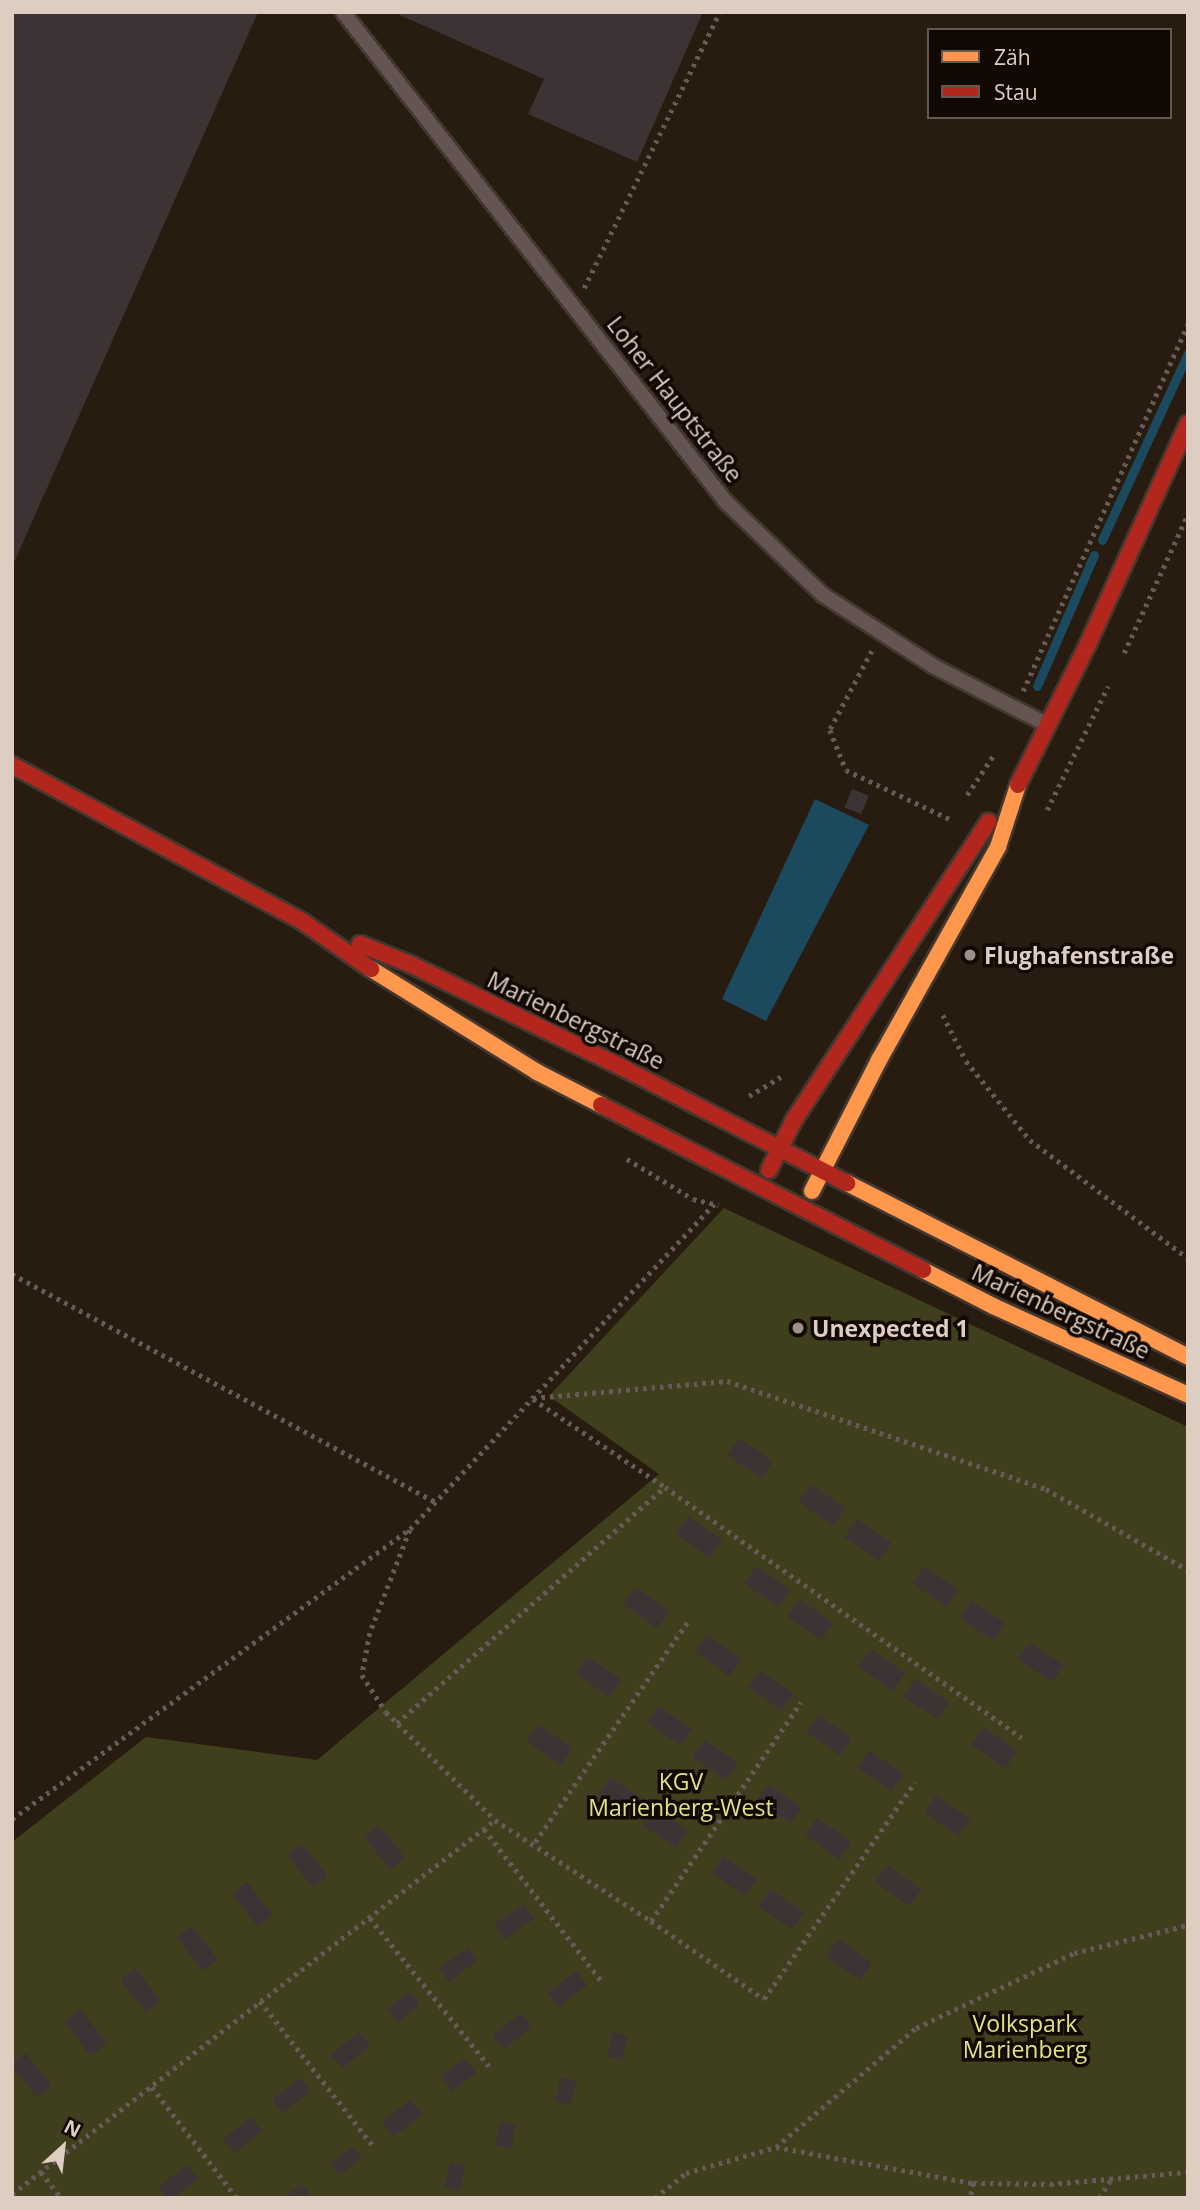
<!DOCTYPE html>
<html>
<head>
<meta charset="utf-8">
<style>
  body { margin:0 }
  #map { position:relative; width:1200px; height:2210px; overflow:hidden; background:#281c10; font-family:"Open Sans",sans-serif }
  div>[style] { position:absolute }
  .green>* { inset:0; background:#3f3f1e }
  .water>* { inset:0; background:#1b495e }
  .stream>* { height:9px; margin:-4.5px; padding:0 4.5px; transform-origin:4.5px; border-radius:4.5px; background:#1b495e }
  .building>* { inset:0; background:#3d3334; transform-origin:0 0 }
  .path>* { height:4.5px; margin-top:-2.25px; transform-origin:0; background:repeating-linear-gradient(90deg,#685b57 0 3.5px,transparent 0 8.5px) }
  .roads { filter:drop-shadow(2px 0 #43382f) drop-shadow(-2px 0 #43382f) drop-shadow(0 2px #43382f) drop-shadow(0 -2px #43382f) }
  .lane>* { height:14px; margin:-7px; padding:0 7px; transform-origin:7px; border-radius:7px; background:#645452 }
  .slow>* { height:16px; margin:-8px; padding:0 8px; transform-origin:8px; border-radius:8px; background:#ff974d }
  .jam>* { height:16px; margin:-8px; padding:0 8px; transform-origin:8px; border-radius:8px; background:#b3261e }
  .dots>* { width:19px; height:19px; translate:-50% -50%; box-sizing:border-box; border:4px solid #130903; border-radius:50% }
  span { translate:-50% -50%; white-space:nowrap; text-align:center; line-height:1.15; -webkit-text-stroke:7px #130903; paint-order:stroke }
  .street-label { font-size:23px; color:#decec2 }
  .poi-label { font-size:23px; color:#decec2; font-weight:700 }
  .left { translate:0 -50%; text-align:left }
  .park-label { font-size:23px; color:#dfe286 }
  .frame { position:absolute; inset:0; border:14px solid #decec2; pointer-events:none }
  .legend { position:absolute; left:927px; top:28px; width:245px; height:91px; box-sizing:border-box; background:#130903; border:2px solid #64584f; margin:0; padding:9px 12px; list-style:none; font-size:21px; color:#decec2 }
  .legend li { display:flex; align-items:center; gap:14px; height:35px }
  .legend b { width:35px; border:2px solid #64584f }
  .north { position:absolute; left:28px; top:2112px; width:70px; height:70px; -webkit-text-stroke:5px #130903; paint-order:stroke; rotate:27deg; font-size:19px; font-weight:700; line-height:28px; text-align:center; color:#decec2 }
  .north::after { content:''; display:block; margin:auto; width:24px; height:32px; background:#decec2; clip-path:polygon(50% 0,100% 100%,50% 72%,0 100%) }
</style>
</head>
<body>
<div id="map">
  <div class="green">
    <div style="clip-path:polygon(724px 1208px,1188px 1427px,1188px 2198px,12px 2198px,12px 1842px,146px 1737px,317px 1760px,659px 1474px,549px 1396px)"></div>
  </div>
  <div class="water">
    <div style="clip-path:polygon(815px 799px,869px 825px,766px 1021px,722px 999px)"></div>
  </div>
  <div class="stream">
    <div style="left:1102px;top:540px;width:206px;rotate:-65.3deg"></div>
    <div style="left:1037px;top:686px;width:143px;rotate:-66.5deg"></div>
  </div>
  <div class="building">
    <div style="clip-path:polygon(12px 12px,258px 12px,12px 567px)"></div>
    <div style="clip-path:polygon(393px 12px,703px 12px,637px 162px,528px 114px,544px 79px)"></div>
    <div style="left:852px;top:789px;width:18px;height:20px;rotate:22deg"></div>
    <div style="left:739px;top:1438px;width:41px;height:21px;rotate:34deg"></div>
    <div style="left:811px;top:1484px;width:42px;height:22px;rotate:35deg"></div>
    <div style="left:688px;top:1516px;width:42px;height:22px;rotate:35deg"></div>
    <div style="left:857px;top:1519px;width:42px;height:22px;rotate:35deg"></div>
    <div style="left:756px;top:1566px;width:42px;height:21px;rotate:35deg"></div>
    <div style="left:924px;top:1566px;width:42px;height:21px;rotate:35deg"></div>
    <div style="left:635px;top:1587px;width:42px;height:21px;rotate:35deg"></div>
    <div style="left:799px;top:1599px;width:42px;height:21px;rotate:35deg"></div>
    <div style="left:971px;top:1600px;width:42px;height:21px;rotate:34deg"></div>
    <div style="left:707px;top:1635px;width:42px;height:21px;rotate:35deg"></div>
    <div style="left:1030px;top:1642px;width:41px;height:21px;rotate:34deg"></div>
    <div style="left:871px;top:1649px;width:42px;height:22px;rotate:35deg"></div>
    <div style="left:587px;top:1656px;width:42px;height:21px;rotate:35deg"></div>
    <div style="left:759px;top:1670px;width:42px;height:21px;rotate:34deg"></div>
    <div style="left:915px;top:1679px;width:41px;height:21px;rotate:34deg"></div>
    <div style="left:658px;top:1706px;width:41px;height:20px;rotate:34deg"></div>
    <div style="left:818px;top:1715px;width:41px;height:21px;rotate:34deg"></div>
    <div style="left:538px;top:1724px;width:42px;height:21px;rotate:35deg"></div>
    <div style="left:983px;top:1727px;width:42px;height:21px;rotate:35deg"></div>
    <div style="left:704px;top:1740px;width:41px;height:21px;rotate:34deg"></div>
    <div style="left:869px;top:1750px;width:42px;height:21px;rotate:35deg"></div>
    <div style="left:610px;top:1777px;width:41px;height:21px;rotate:34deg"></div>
    <div style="left:768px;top:1784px;width:41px;height:20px;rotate:34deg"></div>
    <div style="left:936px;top:1795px;width:42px;height:21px;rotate:35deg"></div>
    <div style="left:654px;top:1808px;width:41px;height:21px;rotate:34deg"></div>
    <div style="left:817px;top:1818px;width:42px;height:21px;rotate:35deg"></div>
    <div style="left:379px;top:1825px;width:42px;height:19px;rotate:52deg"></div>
    <div style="left:302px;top:1843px;width:42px;height:19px;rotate:52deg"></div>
    <div style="left:723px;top:1856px;width:41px;height:21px;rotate:34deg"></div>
    <div style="left:887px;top:1865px;width:42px;height:21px;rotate:35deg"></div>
    <div style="left:247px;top:1882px;width:42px;height:19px;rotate:52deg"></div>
    <div style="left:770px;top:1889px;width:41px;height:21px;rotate:34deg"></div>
    <div style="left:524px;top:1904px;width:18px;height:36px;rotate:56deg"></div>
    <div style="left:192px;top:1926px;width:42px;height:19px;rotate:52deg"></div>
    <div style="left:838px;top:1939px;width:42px;height:21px;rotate:35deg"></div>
    <div style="left:468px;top:1947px;width:17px;height:36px;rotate:54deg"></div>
    <div style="left:135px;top:1968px;width:42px;height:19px;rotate:52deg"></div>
    <div style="left:576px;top:1971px;width:18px;height:36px;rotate:52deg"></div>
    <div style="left:409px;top:1991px;width:17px;height:29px;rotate:50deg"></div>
    <div style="left:81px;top:2009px;width:43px;height:21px;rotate:53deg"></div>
    <div style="left:521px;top:2013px;width:18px;height:36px;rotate:52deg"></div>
    <div style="left:359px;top:2032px;width:18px;height:36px;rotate:52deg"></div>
    <div style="left:613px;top:2032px;width:16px;height:25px;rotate:14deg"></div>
    <div style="left:26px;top:2053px;width:42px;height:19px;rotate:52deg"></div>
    <div style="left:465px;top:2058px;width:19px;height:31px;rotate:54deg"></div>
    <div style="left:561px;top:2077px;width:16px;height:25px;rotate:14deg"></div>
    <div style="left:301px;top:2078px;width:17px;height:36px;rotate:54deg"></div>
    <div style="left:411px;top:2100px;width:19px;height:36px;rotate:54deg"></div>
    <div style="left:251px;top:2117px;width:18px;height:36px;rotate:52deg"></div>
    <div style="left:500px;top:2122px;width:16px;height:24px;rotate:11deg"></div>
    <div style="left:353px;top:2146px;width:15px;height:29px;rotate:53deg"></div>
    <div style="left:450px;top:2162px;width:16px;height:25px;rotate:14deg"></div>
    <div style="clip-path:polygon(187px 2165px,198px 2179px,173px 2198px,167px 2198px,158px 2187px)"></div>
    <div style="clip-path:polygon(302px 2184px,313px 2198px,284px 2198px)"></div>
  </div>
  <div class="path">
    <div style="left:584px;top:288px;width:308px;rotate:-63.8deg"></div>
    <div style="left:872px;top:651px;width:89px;rotate:118deg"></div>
    <div style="left:830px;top:730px;width:43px;rotate:68.2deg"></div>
    <div style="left:846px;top:770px;width:117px;rotate:25.3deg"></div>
    <div style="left:1124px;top:653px;width:153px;rotate:-65.3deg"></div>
    <div style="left:1023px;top:691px;width:402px;rotate:-65.8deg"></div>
    <div style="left:967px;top:795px;width:47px;rotate:-56.3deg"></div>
    <div style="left:1047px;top:810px;width:138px;rotate:-63.8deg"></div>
    <div style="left:943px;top:1015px;width:51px;rotate:63.4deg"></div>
    <div style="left:966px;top:1061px;width:102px;rotate:51deg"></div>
    <div style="left:1030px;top:1140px;width:197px;rotate:36.8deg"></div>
    <div style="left:749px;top:1096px;width:37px;rotate:-31deg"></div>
    <div style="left:627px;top:1159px;width:77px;rotate:31.2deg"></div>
    <div style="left:693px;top:1199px;width:26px;rotate:13deg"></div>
    <div style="left:12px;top:1274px;width:481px;rotate:28.3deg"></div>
    <div style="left:533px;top:1398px;width:195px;rotate:-5deg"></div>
    <div style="left:727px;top:1381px;width:337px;rotate:18.7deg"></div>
    <div style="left:1046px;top:1489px;width:163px;rotate:29.7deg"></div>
    <div style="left:533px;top:1399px;width:159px;rotate:33.7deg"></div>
    <div style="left:410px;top:1530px;width:110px;rotate:111.2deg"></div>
    <div style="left:370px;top:1633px;width:43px;rotate:100.8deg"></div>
    <div style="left:362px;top:1675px;width:44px;rotate:57deg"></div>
    <div style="left:386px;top:1712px;width:153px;rotate:44.7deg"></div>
    <div style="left:495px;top:1820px;width:186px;rotate:32.9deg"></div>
    <div style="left:651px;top:1921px;width:265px;rotate:-55.6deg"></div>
    <div style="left:397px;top:1723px;width:357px;rotate:-41.4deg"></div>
    <div style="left:665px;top:1487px;width:436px;rotate:35.1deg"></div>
    <div style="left:12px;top:1819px;width:492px;rotate:-36.1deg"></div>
    <div style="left:410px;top:1529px;width:445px;rotate:-46.9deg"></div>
    <div style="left:484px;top:1829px;width:195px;rotate:52.3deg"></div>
    <div style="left:535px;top:1842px;width:270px;rotate:-55.3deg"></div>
    <div style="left:370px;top:1918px;width:190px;rotate:51.2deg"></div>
    <div style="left:651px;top:1921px;width:137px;rotate:34.6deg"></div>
    <div style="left:764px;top:1999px;width:264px;rotate:-55.2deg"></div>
    <div style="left:260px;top:2001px;width:187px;rotate:52deg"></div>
    <div style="left:152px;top:2087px;width:140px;rotate:52.6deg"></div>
    <div style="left:776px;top:2147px;width:184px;rotate:-40.4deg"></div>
    <div style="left:916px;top:2028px;width:175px;rotate:-25.4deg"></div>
    <div style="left:1074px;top:1953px;width:117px;rotate:-13.8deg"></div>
    <div style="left:41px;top:2172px;width:33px;rotate:52deg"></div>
    <div style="left:973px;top:2183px;width:77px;rotate:0.7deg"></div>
    <div style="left:1050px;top:2184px;width:139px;rotate:-5deg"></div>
    <div style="left:12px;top:2194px;width:611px;rotate:-37.75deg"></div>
    <div style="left:655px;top:2198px;width:40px;rotate:-39deg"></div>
    <div style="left:686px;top:2173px;width:94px;rotate:-16.1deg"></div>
    <div style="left:776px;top:2147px;width:200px;rotate:10.4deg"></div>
    <div style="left:973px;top:2183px;width:15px;rotate:98deg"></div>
    <div style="left:1099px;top:2198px;width:20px;rotate:-57deg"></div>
  </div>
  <div class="roads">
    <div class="lane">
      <div style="left:343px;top:12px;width:622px;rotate:51.99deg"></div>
      <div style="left:726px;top:502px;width:134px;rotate:43.8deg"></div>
      <div style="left:823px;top:595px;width:131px;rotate:32.8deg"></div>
      <div style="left:933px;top:666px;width:129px;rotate:27.2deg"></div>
    </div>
    <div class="slow">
      <div style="left:371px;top:969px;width:195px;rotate:31.8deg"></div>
      <div style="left:537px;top:1072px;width:72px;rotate:27.3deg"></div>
      <div style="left:847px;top:1183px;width:383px;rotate:27deg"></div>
      <div style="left:812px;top:1191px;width:147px;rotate:-62.9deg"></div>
      <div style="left:879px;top:1060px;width:244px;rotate:-60.8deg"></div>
      <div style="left:998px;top:847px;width:65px;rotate:-72.1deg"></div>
      <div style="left:923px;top:1270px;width:79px;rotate:27.2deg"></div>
      <div style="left:993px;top:1306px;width:214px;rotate:24.5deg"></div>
    </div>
    <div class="jam">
      <div style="left:12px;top:765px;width:331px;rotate:28.3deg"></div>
      <div style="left:303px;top:922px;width:83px;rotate:34.7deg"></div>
      <div style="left:1018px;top:785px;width:157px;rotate:-63.6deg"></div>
      <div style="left:1088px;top:644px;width:242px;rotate:-65.6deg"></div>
      <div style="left:360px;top:944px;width:54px;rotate:21.8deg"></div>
      <div style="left:410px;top:964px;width:239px;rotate:26deg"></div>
      <div style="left:625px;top:1069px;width:250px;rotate:27.2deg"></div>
      <div style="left:601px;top:1105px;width:362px;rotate:27.1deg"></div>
      <div style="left:769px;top:1170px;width:56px;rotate:-63.4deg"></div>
      <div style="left:794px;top:1120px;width:356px;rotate:-56.9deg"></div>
    </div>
  </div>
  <div class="dots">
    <div style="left:970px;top:955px;background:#9e9084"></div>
    <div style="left:798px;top:1328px;background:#9e9084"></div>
  </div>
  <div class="street-label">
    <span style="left:675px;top:399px;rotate:52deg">Loher Hauptstraße</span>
    <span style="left:576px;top:1020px;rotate:26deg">Marienbergstraße</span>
    <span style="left:1061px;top:1311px;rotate:25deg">Marienbergstraße</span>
  </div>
  <div class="poi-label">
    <span class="left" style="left:984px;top:955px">Flughafenstraße</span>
    <span class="left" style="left:812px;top:1328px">Unexpected 1</span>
  </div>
  <div class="park-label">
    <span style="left:681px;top:1794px">KGV<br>Marienberg-West</span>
    <span style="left:1025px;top:2036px">Volkspark<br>Marienberg</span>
  </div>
  <div class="frame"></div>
  <ul class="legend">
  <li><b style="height:9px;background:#ff974d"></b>Zäh</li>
  <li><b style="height:9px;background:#b3261e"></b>Stau</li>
  </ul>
  <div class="north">N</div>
</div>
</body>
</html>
